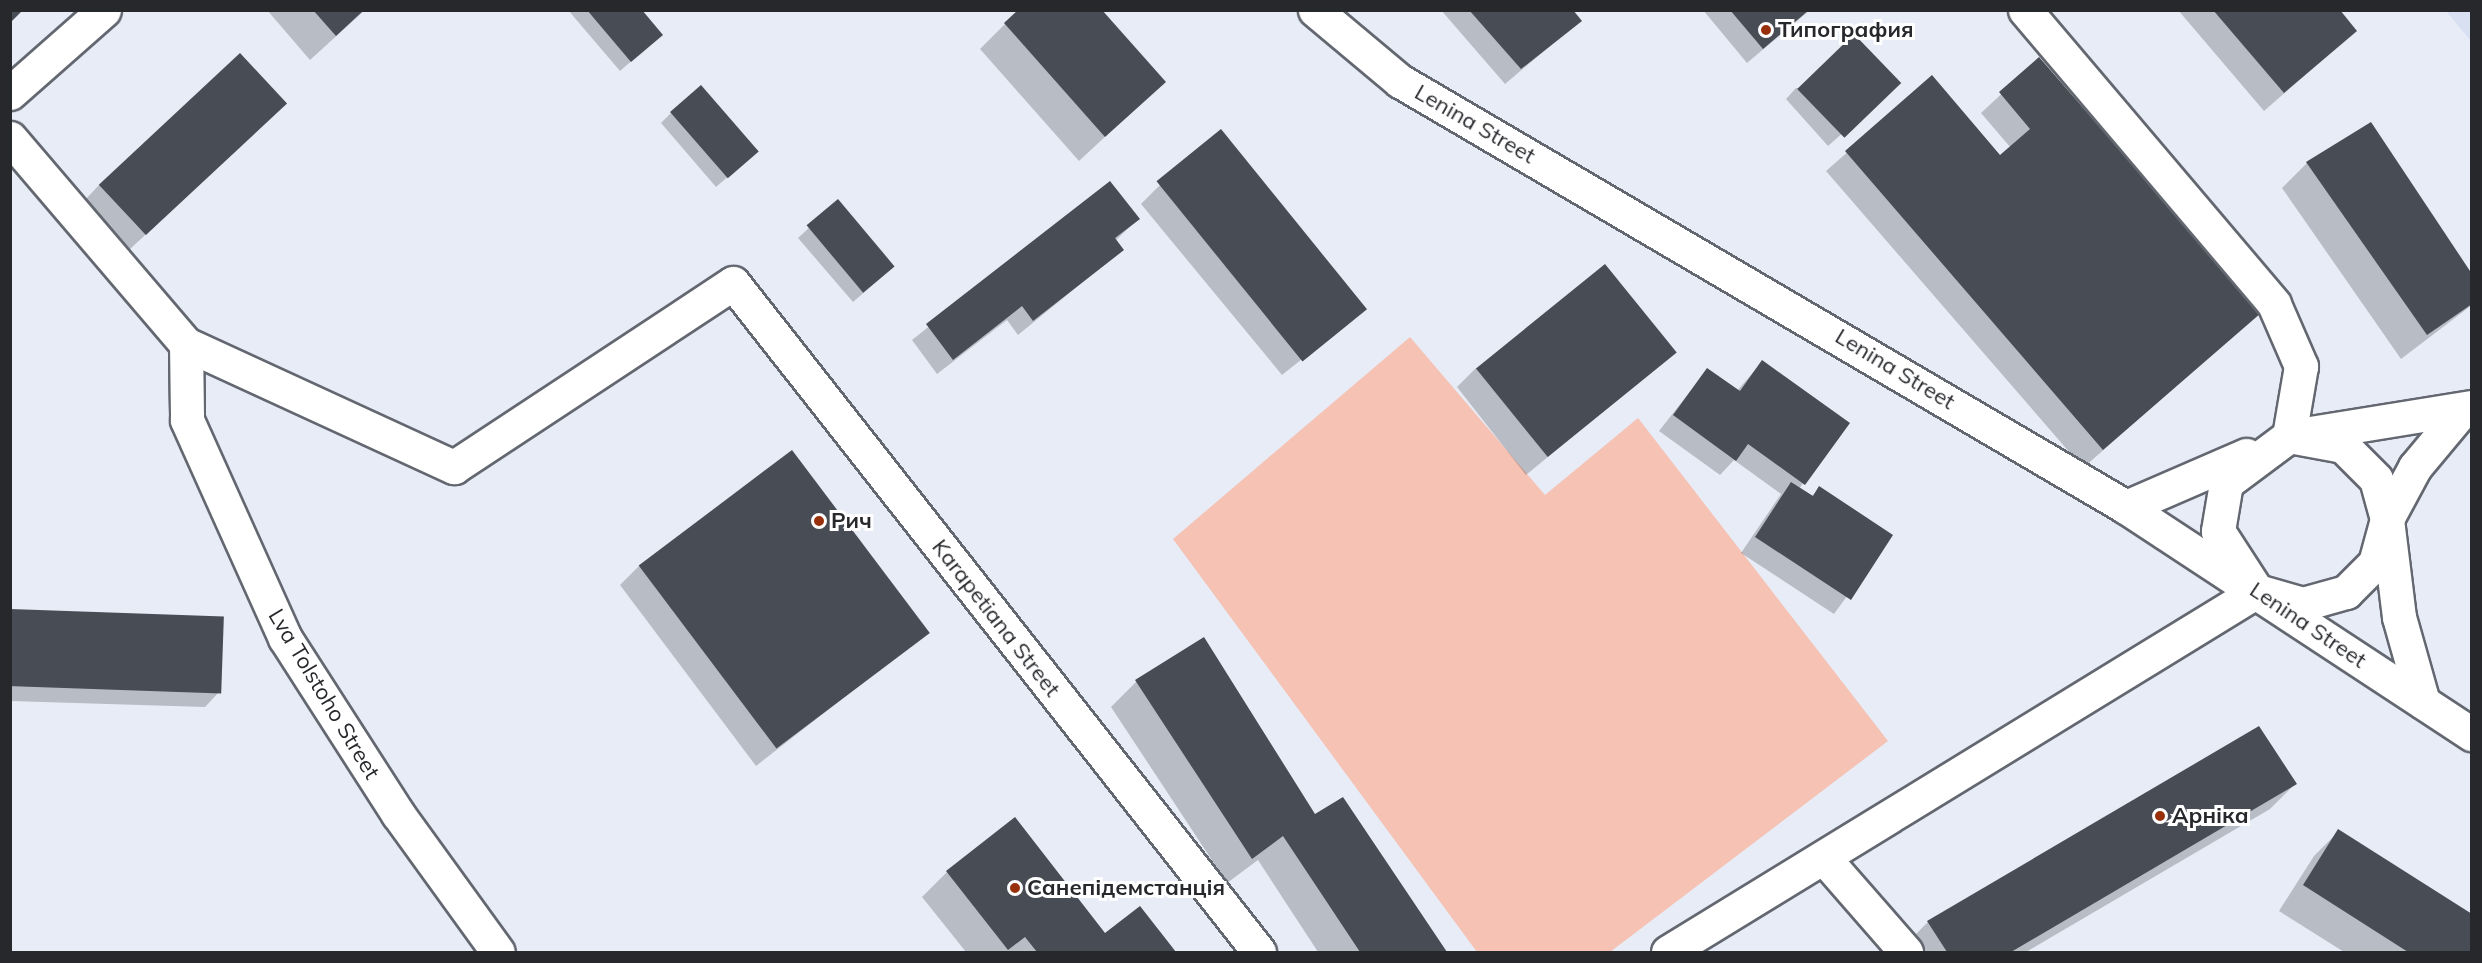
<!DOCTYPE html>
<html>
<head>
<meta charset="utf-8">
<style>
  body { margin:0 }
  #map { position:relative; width:2482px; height:963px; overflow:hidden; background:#e7ecf7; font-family:Mulish,sans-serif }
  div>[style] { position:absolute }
  .built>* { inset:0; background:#d8e0f1 }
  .green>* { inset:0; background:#f5c2b3 }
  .shadow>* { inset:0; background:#0003 }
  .building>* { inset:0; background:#484c54; transform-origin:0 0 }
  .roads { filter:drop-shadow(2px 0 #636770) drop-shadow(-2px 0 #636770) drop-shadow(0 2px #636770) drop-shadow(0 -2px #636770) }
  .minor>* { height:33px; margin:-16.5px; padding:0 16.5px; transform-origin:16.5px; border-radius:16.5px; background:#fff }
  .major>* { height:33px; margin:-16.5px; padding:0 16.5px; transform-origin:16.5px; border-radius:16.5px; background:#fff }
  .dots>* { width:16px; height:16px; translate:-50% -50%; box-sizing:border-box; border:3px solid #fff; border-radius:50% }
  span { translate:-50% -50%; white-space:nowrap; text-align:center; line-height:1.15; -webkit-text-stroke:6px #fff; paint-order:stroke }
  .poi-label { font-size:22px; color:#26282c; font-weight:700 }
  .left { translate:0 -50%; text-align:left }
  .street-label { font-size:22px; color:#26282c }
  .frame { position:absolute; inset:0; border:12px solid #26282c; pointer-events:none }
</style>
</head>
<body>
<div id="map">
  <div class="built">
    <div style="clip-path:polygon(2446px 11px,2471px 11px,2471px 41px)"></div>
  </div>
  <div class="green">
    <div style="clip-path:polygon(1410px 337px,1545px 495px,1638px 418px,1888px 741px,1610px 952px,1477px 952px,1173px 539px)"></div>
  </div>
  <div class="shadow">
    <div style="clip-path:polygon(267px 10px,365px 10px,310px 60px)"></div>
    <div style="clip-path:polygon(568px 10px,640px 10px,650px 45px,620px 71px)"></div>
    <div style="clip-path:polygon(1441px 10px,1571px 10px,1580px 21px,1505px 84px)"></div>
    <div style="clip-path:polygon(1703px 10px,1810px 10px,1747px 63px)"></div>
    <div style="clip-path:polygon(2178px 10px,2338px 10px,2355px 31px,2264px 111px)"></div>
    <div style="clip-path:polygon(1005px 24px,1164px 82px,1079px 161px,980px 49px)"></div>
    <div style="clip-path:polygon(2039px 59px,2259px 313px,2083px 468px,1826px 171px,1932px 78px,2000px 157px,2011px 148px,1981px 113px)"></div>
    <div style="clip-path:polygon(1796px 88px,1888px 93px,1828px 146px,1786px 99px)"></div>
    <div style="clip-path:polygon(671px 113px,746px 161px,716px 187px,661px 123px)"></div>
    <div style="clip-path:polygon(269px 120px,129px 250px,84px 201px,99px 185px)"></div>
    <div style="clip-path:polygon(2370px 124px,2472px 276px,2472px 305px,2401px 359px,2282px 188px,2307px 163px)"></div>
    <div style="clip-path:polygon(1110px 183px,1138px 219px,1115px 241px,1122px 250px,1018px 335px,1007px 320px,937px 374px,912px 340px)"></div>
    <div style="clip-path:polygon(1160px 185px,1366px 308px,1282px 375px,1141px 204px)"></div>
    <div style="clip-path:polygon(838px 201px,883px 276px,853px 302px,798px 238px)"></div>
    <div style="clip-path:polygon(1674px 353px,1526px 475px,1457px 387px,1476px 368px)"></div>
    <div style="clip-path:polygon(1762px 362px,1847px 423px,1799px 489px,1811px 497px,1819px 488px,1891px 536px,1834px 614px,1741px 553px,1781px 494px,1734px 460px,1720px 475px,1659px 431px,1707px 370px,1737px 391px)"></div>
    <div style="clip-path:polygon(639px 566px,927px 633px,756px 766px,620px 585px)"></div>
    <div style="clip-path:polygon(10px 611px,220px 691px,205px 707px,10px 701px)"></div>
    <div style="clip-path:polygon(1204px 639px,1315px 816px,1343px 799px,1446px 952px,1318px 952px,1258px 860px,1227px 883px,1111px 707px,1136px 682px)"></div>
    <div style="clip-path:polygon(2295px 784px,2270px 809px,2026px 952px,1906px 952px,1903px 947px,1928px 922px)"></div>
    <div style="clip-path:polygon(2339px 831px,2472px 916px,2472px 952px,2344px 952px,2279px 911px,2314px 856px)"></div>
    <div style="clip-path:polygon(947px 872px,1105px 935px,1139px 908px,1174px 952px,966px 952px,922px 897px)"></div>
  </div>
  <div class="building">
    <div style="clip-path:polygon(10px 10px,23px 10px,10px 23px)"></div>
    <div style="clip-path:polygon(313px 10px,364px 10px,336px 36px)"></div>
    <div style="clip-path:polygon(587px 10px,642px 10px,663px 35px,631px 62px)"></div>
    <div style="clip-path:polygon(1018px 10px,1102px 10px,1166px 82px,1105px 137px,1004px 23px)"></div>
    <div style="clip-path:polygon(1469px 10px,1573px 10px,1582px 21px,1521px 69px)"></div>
    <div style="clip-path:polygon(1730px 10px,1809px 10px,1763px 49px)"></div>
    <div style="clip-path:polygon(2213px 10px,2340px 10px,2357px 31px,2284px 93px)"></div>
    <div style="left:1854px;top:34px;width:68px;height:79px;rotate:46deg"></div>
    <div style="left:240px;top:53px;width:69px;height:193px;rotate:47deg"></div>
    <div style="clip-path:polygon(2039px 57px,2261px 313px,2103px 450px,1845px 151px,1932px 75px,2000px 155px,2030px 129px,1999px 92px)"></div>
    <div style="left:701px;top:85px;width:88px;height:41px;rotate:49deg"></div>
    <div style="clip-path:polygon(2371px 122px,2472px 274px,2472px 304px,2427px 335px,2306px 162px)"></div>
    <div style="left:1221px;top:129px;width:232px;height:83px;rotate:51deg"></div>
    <div style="clip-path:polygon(1110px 181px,1140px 219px,1115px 238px,1124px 250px,1033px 321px,1022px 306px,953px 360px,926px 324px)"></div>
    <div style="left:838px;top:199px;width:88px;height:41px;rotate:50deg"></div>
    <div style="left:1605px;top:264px;width:114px;height:166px;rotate:51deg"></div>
    <div style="clip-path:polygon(1762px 360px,1850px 423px,1805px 485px,1748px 444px,1736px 461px,1673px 415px,1707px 368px,1740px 391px)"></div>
    <div style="left:792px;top:450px;width:229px;height:192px;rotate:53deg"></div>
    <div style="clip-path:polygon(1791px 482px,1813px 496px,1819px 486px,1893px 535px,1851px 600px,1755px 537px)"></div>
    <div style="left:10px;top:609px;width:214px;height:77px;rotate:2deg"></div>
    <div style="clip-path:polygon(1204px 637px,1315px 814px,1343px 797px,1447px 952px,1360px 952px,1283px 836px,1252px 859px,1135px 680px)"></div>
    <div style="clip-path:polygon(2259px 726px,2297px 784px,2011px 952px,1947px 952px,1927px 921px)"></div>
    <div style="clip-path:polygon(1015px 817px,1105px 933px,1140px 906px,1176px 952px,1037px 952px,1025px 937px,1008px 950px,946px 871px)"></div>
    <div style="clip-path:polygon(2338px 829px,2472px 914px,2472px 952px,2408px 952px,2303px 885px)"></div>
  </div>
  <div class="roads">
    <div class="minor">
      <div style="left:2025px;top:10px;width:385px;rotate:49.7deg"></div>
      <div style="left:2274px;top:304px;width:68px;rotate:66.5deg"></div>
      <div style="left:2301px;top:366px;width:71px;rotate:99.7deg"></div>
      <div style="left:2289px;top:436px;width:79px;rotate:143.3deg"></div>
      <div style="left:2226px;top:483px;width:49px;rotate:99.5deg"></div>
      <div style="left:2218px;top:531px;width:72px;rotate:57deg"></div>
      <div style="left:2257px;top:591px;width:48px;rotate:15.8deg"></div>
      <div style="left:2303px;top:604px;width:45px;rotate:-15.6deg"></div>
      <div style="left:2346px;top:592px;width:41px;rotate:-45deg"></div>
      <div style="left:2375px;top:563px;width:46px;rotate:-74.7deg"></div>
      <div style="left:2387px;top:519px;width:41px;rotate:-105.4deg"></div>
      <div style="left:2376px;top:479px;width:47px;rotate:-135deg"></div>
      <div style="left:2343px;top:446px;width:55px;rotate:-169.5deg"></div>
      <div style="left:10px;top:93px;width:125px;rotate:-41.4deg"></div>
      <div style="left:10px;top:138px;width:271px;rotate:49.5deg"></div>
      <div style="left:186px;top:344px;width:295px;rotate:24.7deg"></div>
      <div style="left:454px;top:467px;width:334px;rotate:-33.4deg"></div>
      <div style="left:733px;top:283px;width:851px;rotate:51.82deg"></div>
      <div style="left:186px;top:344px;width:76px;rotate:89.2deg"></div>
      <div style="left:187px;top:420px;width:239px;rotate:65.8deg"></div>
      <div style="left:285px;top:638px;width:209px;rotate:57.3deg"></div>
      <div style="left:398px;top:814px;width:170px;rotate:54.1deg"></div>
      <div style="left:2311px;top:433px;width:163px;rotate:-9.2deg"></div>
      <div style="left:2126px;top:507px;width:131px;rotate:-23.4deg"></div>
      <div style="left:2423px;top:702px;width:88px;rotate:-105.8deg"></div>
      <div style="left:2399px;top:617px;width:99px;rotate:-97deg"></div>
      <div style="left:2387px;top:519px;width:59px;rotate:-61.7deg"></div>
      <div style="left:2415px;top:467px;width:70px;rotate:-50.2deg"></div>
      <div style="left:1824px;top:858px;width:125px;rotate:48.9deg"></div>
      <div style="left:1668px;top:952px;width:691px;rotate:-31.5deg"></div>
    </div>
    <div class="major">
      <div style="left:1315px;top:10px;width:111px;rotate:39.9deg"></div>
      <div style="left:1400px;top:81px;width:842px;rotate:30.4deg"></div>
      <div style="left:2126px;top:507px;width:414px;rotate:33.3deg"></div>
    </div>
  </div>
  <div class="dots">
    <div style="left:1766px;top:30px;background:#98310b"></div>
    <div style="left:819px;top:521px;background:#98310b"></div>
    <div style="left:2160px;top:816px;background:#98310b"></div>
    <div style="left:1015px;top:888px;background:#98310b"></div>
  </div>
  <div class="poi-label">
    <span class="left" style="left:1778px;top:30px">Типография</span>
    <span class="left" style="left:831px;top:521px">Рич</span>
    <span class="left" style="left:2172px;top:816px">Арніка</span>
    <span class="left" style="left:1027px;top:888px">Санепідемстанція</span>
  </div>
  <div class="street-label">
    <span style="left:1475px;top:124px;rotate:30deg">Lenina Street</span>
    <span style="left:1895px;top:369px;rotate:31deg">Lenina Street</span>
    <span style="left:996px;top:618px;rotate:52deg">Karapetiana Street</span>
    <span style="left:2308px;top:625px;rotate:34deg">Lenina Street</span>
    <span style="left:324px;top:694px;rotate:59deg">Lva Tolstoho Street</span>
  </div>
  <div class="frame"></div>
</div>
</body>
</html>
